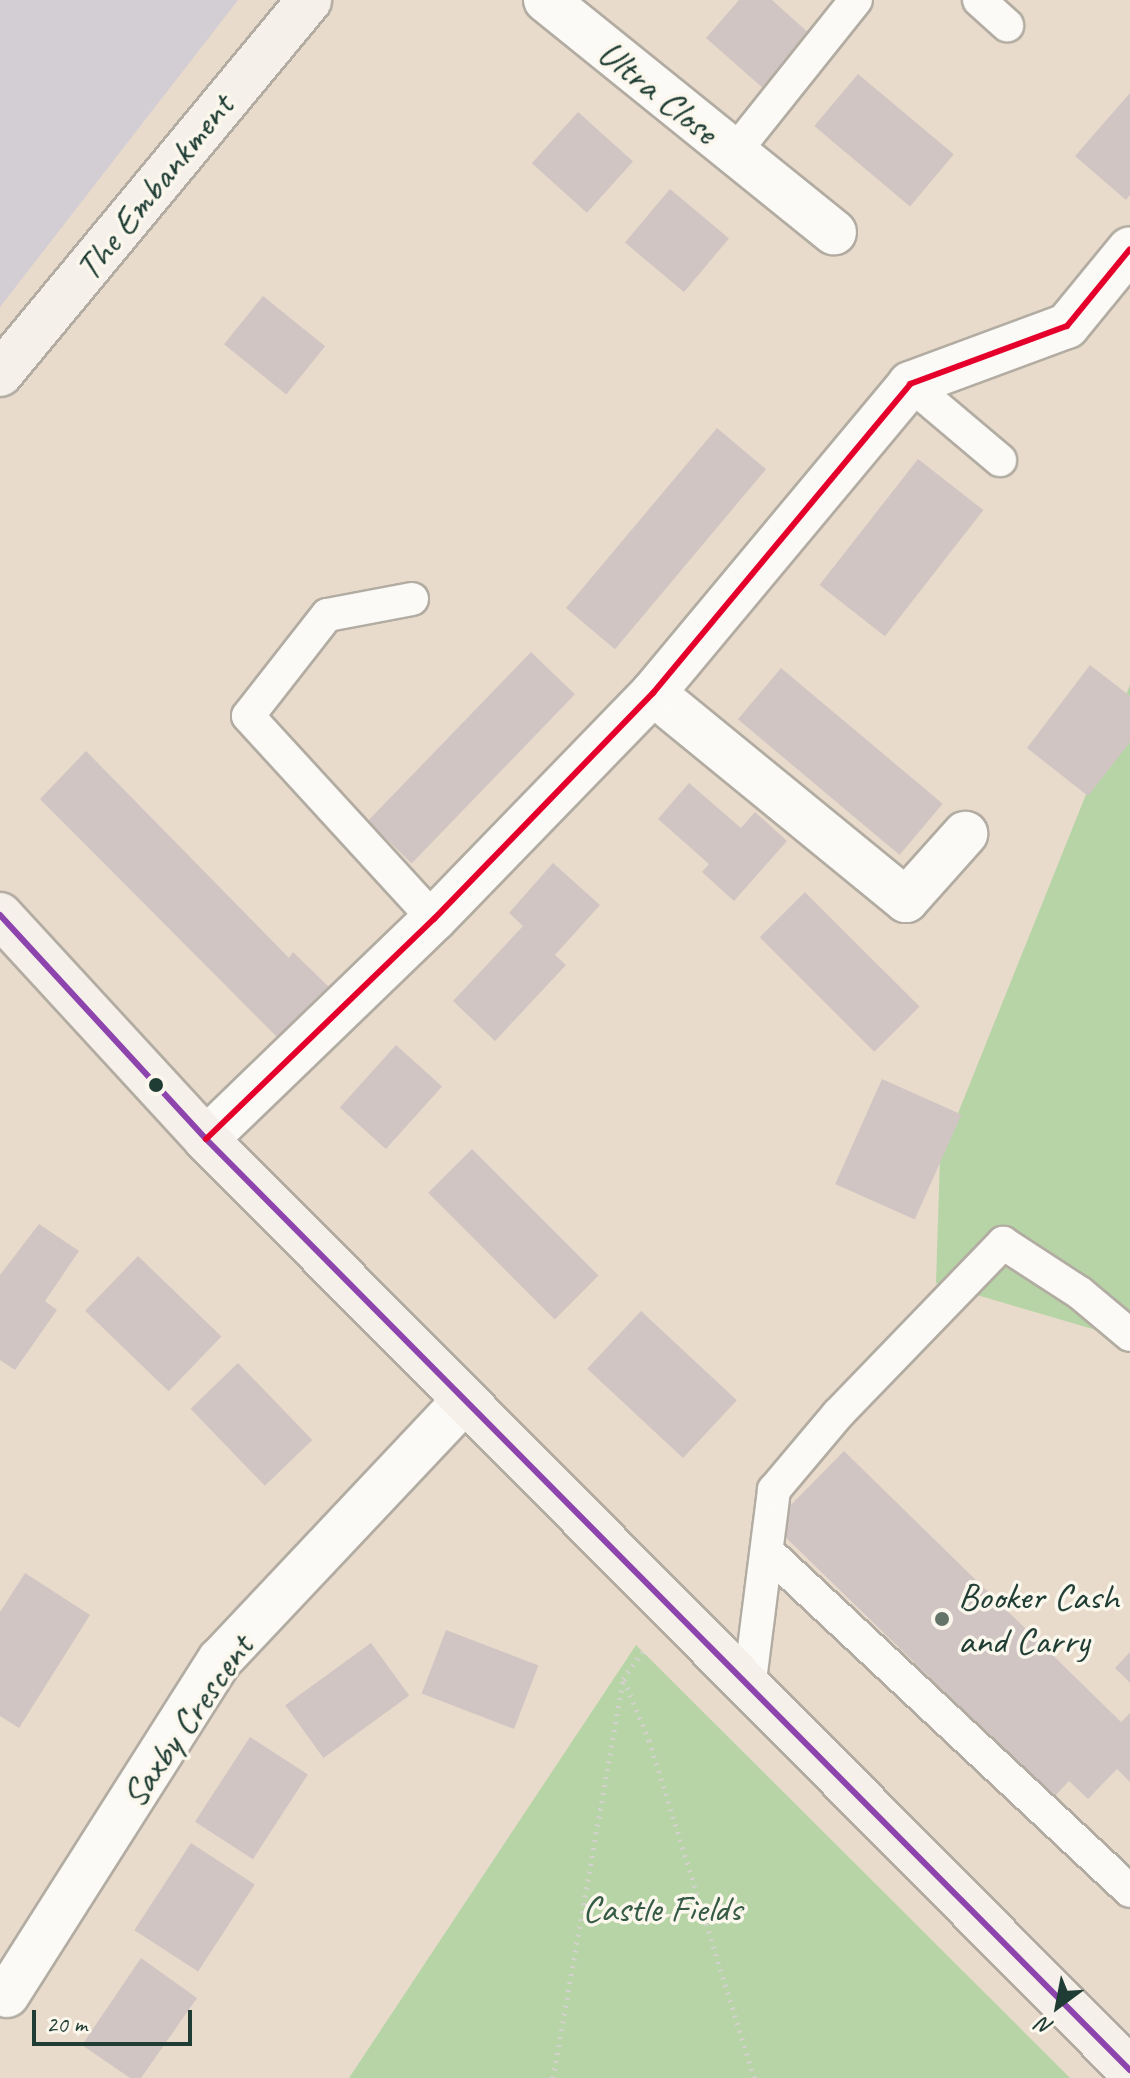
<!DOCTYPE html>
<html>
<head>
<meta charset="utf-8">
<style>
  body { margin:0 }
  #map { position:relative; width:1130px; height:2078px; overflow:hidden; background:#e8dbcb; font-family:Caveat,sans-serif }
  div>[style] { position:absolute }
  .industrial>* { inset:0; background:#d3cdd4 }
  .green>* { inset:0; background:#b6d4a6 }
  .building>* { inset:0; background:#d1c5c4; transform-origin:0 0 }
  .path>* { height:5px; margin-top:-2.5px; transform-origin:0; background:repeating-linear-gradient(90deg,#d2d1cc 0 2px,transparent 0 8px) }
  .roads { filter:drop-shadow(2px 0 #b2aca2) drop-shadow(-2px 0 #b2aca2) drop-shadow(0 2px #b2aca2) drop-shadow(0 -2px #b2aca2) }
  .service>* { height:32px; margin:-16px; padding:0 16px; transform-origin:16px; border-radius:16px; background:#fcfaf7 }
  .minor>* { height:44px; margin:-22px; padding:0 22px; transform-origin:22px; border-radius:22px; background:#fcfaf7 }
  .secondary>* { height:44px; margin:-22px; padding:0 22px; transform-origin:22px; border-radius:22px; background:#f5f0ea }
  .bus-1>* { height:6px; margin:-3px; padding:0 3px; transform-origin:3px; border-radius:3px; background:#8e44ad }
  .bus-2>* { height:6px; margin:-3px; padding:0 3px; transform-origin:3px; border-radius:3px; background:#e4002b }
  .dots>* { width:22px; height:22px; translate:-50% -50%; box-sizing:border-box; border:4px solid #fbf7ec; border-radius:50% }
  span { translate:-50% -50%; white-space:nowrap; text-align:center; line-height:1.15; -webkit-text-stroke:7px #fbf7ec; paint-order:stroke }
  .street-label { font-size:38px; color:#1f3d34 }
  .poi-label { font-size:38px; color:#1f3d34 }
  .left { translate:0 -50%; text-align:left }
  .park-label { font-size:38px; color:#355a45 }
  .north { position:absolute; left:1018px; top:1966px; width:80px; height:80px; -webkit-text-stroke:6px #fbf7ec; paint-order:stroke; rotate:212deg; font-size:22px; font-weight:700; line-height:32px; text-align:center; color:#1f3d34 }
  .north::after { content:''; display:block; margin:auto; width:28px; height:36px; background:#1f3d34; clip-path:polygon(50% 0,100% 100%,50% 72%,0 100%) }
  .scale { position:absolute; left:32px; top:2010px; width:160px; height:36px; box-sizing:border-box; border:4px solid #1f3d34; border-top:0; padding-left:10px; font-size:24px; line-height:28px; white-space:nowrap; color:#1f3d34; -webkit-text-stroke:6px #fbf7ec; paint-order:stroke }
</style>
</head>
<body>
<div id="map">
  <div class="industrial">
    <div style="clip-path:polygon(0 0,238px 0,0 307px)"></div>
  </div>
  <div class="green">
    <div style="clip-path:polygon(1130px 685px,1130px 1340px,936px 1283px,940px 1158px)"></div>
    <div style="clip-path:polygon(636px 1645px,1070px 2078px,349px 2078px)"></div>
  </div>
  <div class="building">
    <div style="clip-path:polygon(739px 0,772px 0,811px 35px,764px 89px,706px 38px)"></div>
    <div style="left:858px;top:74px;width:125px;height:68px;rotate:40deg"></div>
    <div style="clip-path:polygon(1130px 93px,1130px 195px,1126px 200px,1075px 156px)"></div>
    <div style="left:578px;top:112px;width:74px;height:69px;rotate:42deg"></div>
    <div style="left:670px;top:189px;width:77px;height:70px;rotate:40deg"></div>
    <div style="left:263px;top:296px;width:80px;height:62px;rotate:39deg"></div>
    <div style="left:717px;top:428px;width:64px;height:235px;rotate:40deg"></div>
    <div style="left:918px;top:459px;width:83px;height:160px;rotate:38deg"></div>
    <div style="left:531px;top:652px;width:61px;height:235px;rotate:44deg"></div>
    <div style="clip-path:polygon(1090px 665px,1130px 696px,1130px 742px,1088px 796px,1027px 748px)"></div>
    <div style="left:781px;top:668px;width:211px;height:67px;rotate:40deg"></div>
    <div style="clip-path:polygon(86px 751px,289px 958px,293px 952px,331px 989px,280px 1040px,40px 799px)"></div>
    <div style="clip-path:polygon(689px 783px,741px 828px,755px 812px,787px 841px,734px 901px,702px 872px,709px 864px,658px 819px)"></div>
    <div style="clip-path:polygon(553px 863px,600px 905px,555px 955px,566px 965px,495px 1041px,453px 1001px,523px 926px,509px 913px)"></div>
    <div style="left:805px;top:892px;width:162px;height:64px;rotate:45deg"></div>
    <div style="left:396px;top:1045px;width:62px;height:84px;rotate:42deg"></div>
    <div style="left:882px;top:1079px;width:87px;height:115px;rotate:24deg"></div>
    <div style="left:472px;top:1149px;width:179px;height:62px;rotate:45deg"></div>
    <div style="clip-path:polygon(39px 1224px,79px 1251px,45px 1301px,57px 1310px,15px 1370px,0 1360px,0 1275px)"></div>
    <div style="left:138px;top:1256px;width:116px;height:76px;rotate:44deg"></div>
    <div style="left:641px;top:1311px;width:131px;height:79px;rotate:43deg"></div>
    <div style="left:238px;top:1363px;width:107px;height:66px;rotate:46deg"></div>
    <div style="clip-path:polygon(844px 1451px,1121px 1722px,1130px 1713px,1130px 1782px,1117px 1769px,1088px 1799px,1069px 1781px,1053px 1798px,772px 1524px)"></div>
    <div style="clip-path:polygon(25px 1573px,90px 1615px,19px 1728px,0 1716px,0 1612px)"></div>
    <div style="left:446px;top:1630px;width:99px;height:68px;rotate:21deg"></div>
    <div style="left:371px;top:1643px;width:65px;height:106px;rotate:54deg"></div>
    <div style="clip-path:polygon(1130px 1652px,1130px 1683px,1115px 1668px)"></div>
    <div style="left:250px;top:1737px;width:69px;height:101px;rotate:33deg"></div>
    <div style="left:191px;top:1843px;width:76px;height:104px;rotate:33deg"></div>
    <div style="clip-path:polygon(141px 1958px,197px 1998px,141px 2078px,130px 2078px,82px 2045px)"></div>
  </div>
  <div class="path">
    <div style="left:624px;top:1680px;width:65px;rotate:67.4deg"></div>
    <div style="left:649px;top:1740px;width:354px;rotate:72.7deg"></div>
    <div style="left:553px;top:2078px;width:405px;rotate:-80deg"></div>
    <div style="left:623px;top:1679px;width:34px;rotate:-54deg"></div>
  </div>
  <div class="roads">
    <div class="service">
      <div style="left:979px;top:0;width:38px;rotate:42deg"></div>
      <div style="left:733px;top:154px;width:197px;rotate:-51.4deg"></div>
      <div style="left:910px;top:384px;width:118px;rotate:40.2deg"></div>
      <div style="left:412px;top:599px;width:86px;rotate:169.3deg"></div>
      <div style="left:327px;top:615px;width:128px;rotate:128deg"></div>
      <div style="left:248px;top:716px;width:275px;rotate:47.5deg"></div>
      <div style="left:770px;top:1554px;width:493px;rotate:43.1deg"></div>
      <div style="left:749px;top:1688px;width:200px;rotate:-82.8deg"></div>
      <div style="left:774px;top:1490px;width:99px;rotate:-49.9deg"></div>
      <div style="left:838px;top:1414px;width:238px;rotate:-46deg"></div>
      <div style="left:1003px;top:1243px;width:92px;rotate:33deg"></div>
      <div style="left:1080px;top:1293px;width:65px;rotate:40deg"></div>
    </div>
    <div class="minor">
      <div style="left:546px;top:0;width:370px;rotate:38.9deg"></div>
      <div style="left:653px;top:693px;width:327px;rotate:39.3deg"></div>
      <div style="left:906px;top:900px;width:89px;rotate:-48.2deg"></div>
      <div style="left:206px;top:1139px;width:317px;rotate:-44deg"></div>
      <div style="left:434px;top:919px;width:315px;rotate:-45.9deg"></div>
      <div style="left:653px;top:693px;width:402px;rotate:-50.2deg"></div>
      <div style="left:910px;top:384px;width:167px;rotate:-20.3deg"></div>
      <div style="left:1067px;top:326px;width:99px;rotate:-50.7deg"></div>
      <div style="left:7px;top:1995px;width:397px;rotate:-57.6deg"></div>
      <div style="left:220px;top:1660px;width:356px;rotate:-46.7deg"></div>
    </div>
    <div class="secondary">
      <div style="left:0;top:374px;width:485px;rotate:-50.4deg"></div>
      <div style="left:0;top:915px;width:304px;rotate:47.4deg"></div>
      <div style="left:206px;top:1139px;width:1312px;rotate:45.22deg"></div>
    </div>
  </div>
  <div class="bus-1">
    <div style="left:0;top:915px;width:304px;rotate:47.4deg"></div>
    <div style="left:206px;top:1139px;width:1312px;rotate:45.22deg"></div>
  </div>
  <div class="bus-2">
    <div style="left:206px;top:1139px;width:317px;rotate:-44deg"></div>
    <div style="left:434px;top:919px;width:315px;rotate:-45.9deg"></div>
    <div style="left:653px;top:693px;width:402px;rotate:-50.2deg"></div>
    <div style="left:910px;top:384px;width:167px;rotate:-20.3deg"></div>
    <div style="left:1067px;top:326px;width:99px;rotate:-50.7deg"></div>
  </div>
  <div class="dots">
    <div style="left:156px;top:1085px;background:#1f3d34"></div>
    <div style="left:942px;top:1619px;background:#657469"></div>
  </div>
  <div class="street-label">
    <span style="left:658px;top:92px;rotate:39deg">Ultra Close</span>
    <span style="left:154px;top:187px;rotate:-51deg">The Embankment</span>
    <span style="left:187px;top:1721px;rotate:-55deg">Saxby Crescent</span>
  </div>
  <div class="poi-label">
    <span class="left" style="left:958px;top:1619px">Booker Cash<br>and Carry</span>
  </div>
  <div class="park-label">
    <span style="left:662px;top:1909px">Castle Fields</span>
  </div>
  <div class="north">N</div>
  <div class="scale">20 m</div>
</div>
</body>
</html>
